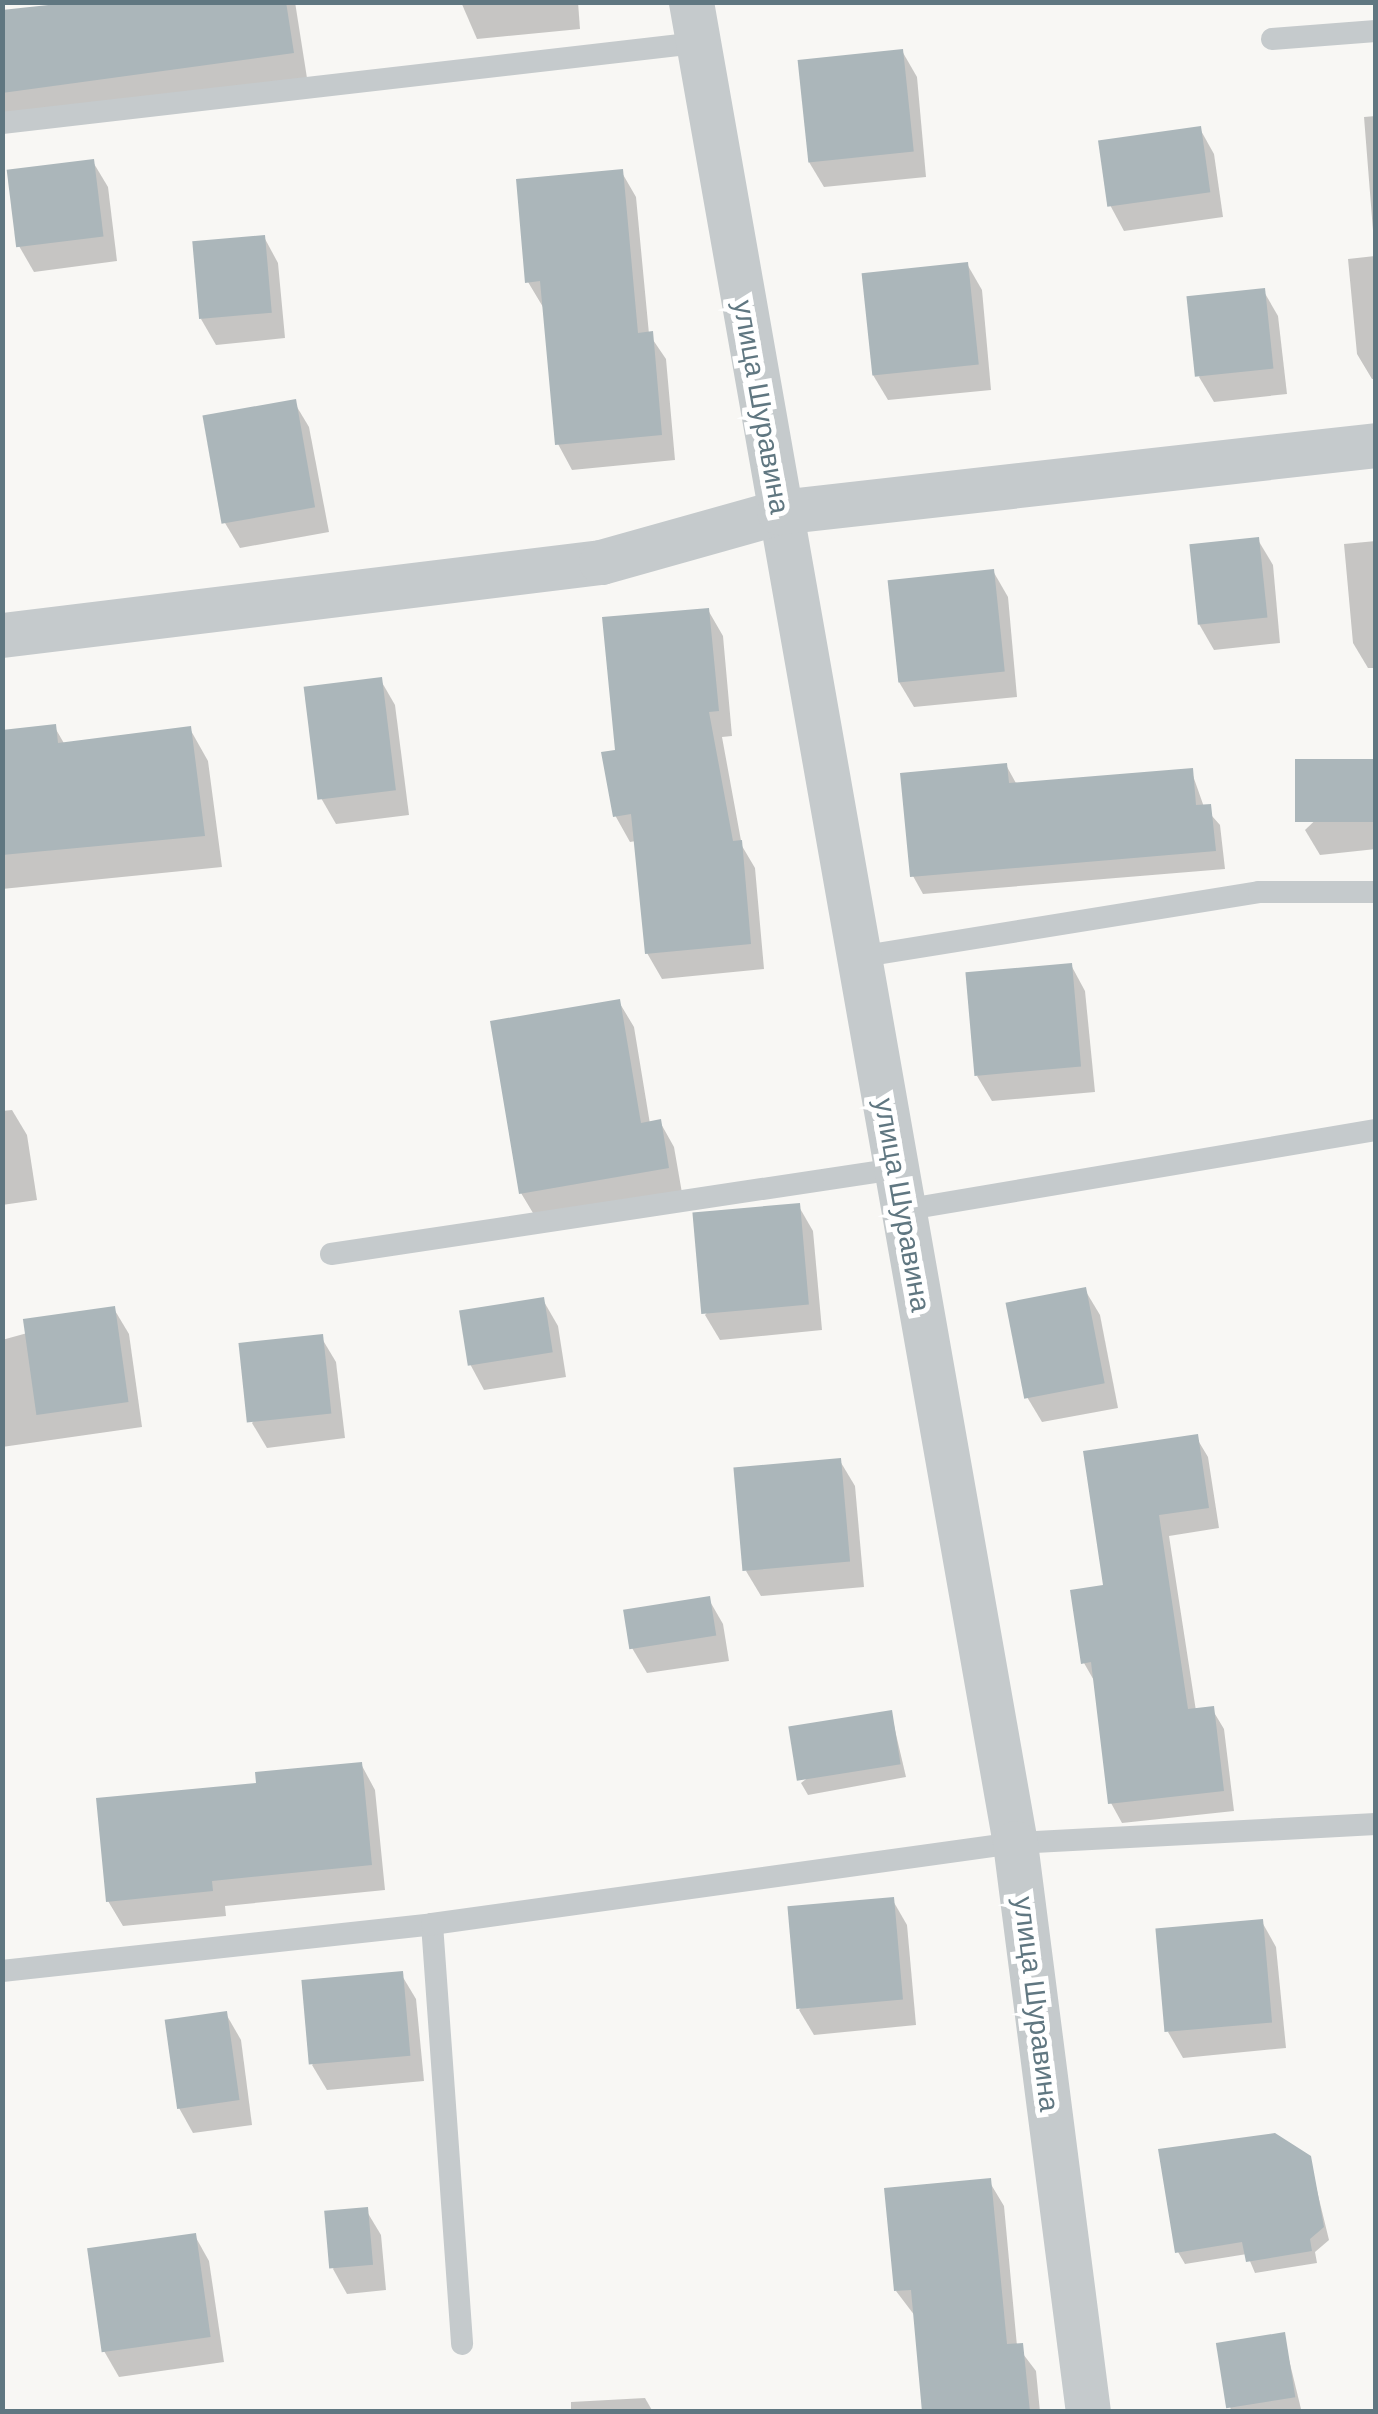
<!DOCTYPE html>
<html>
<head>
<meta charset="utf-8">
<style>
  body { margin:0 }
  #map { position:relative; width:1378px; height:2414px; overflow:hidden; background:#f8f7f4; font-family:"DM Sans",sans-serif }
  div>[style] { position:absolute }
  .shadow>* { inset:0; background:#0003 }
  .building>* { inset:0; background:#abb6ba; transform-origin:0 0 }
  .lane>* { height:22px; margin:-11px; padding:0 11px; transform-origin:11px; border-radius:11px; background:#c5cacc }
  .street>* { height:45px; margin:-22.5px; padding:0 22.5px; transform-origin:22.5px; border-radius:22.5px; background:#c5cacc }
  span { translate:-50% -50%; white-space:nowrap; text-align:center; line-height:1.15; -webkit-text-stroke:10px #fff; paint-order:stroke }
  .street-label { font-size:28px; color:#607781 }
  .frame { position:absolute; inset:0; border:5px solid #607781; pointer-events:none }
</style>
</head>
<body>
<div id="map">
  <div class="shadow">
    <div style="clip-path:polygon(79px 2px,295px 2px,307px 78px,2px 120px,2px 13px)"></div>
    <div style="clip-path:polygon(461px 2px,578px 2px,580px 29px,477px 39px)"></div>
    <div style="clip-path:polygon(902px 51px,917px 77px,926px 177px,824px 187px,809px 162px)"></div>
    <div style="clip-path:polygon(1376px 116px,1376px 379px,1372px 379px,1357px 354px,1348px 259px,1375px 256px,1364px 117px)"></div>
    <div style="clip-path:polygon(1200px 129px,1214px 154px,1223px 217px,1124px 231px,1110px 205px)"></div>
    <div style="clip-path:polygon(93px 162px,108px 187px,117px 261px,34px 272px,19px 246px)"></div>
    <div style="clip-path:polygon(621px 171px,636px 197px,649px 334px,666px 359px,675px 460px,572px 470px,558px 444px,543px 307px,528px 282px)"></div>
    <div style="clip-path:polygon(264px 237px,278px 263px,285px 338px,216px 345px,201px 319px)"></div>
    <div style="clip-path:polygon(967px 264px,982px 290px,991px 390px,888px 400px,873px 375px)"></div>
    <div style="clip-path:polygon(1263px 290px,1278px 316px,1287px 394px,1214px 402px,1199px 377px)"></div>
    <div style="clip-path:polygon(294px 402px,309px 427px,329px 532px,240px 548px,225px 523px)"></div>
    <div style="clip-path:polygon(1258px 540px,1273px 565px,1280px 643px,1214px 650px,1199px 624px)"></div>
    <div style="clip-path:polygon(1376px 541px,1376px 668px,1368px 668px,1353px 643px,1344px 544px)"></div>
    <div style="clip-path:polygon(993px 571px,1008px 597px,1017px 697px,914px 707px,899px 682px)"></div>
    <div style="clip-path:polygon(708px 610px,723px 636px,732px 736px,722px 737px,742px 846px,755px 868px,764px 969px,662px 979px,647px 953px,636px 841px,630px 842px,616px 817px,604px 754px,617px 752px)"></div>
    <div style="clip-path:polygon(380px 679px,395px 705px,409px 815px,336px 824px,321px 798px)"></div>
    <div style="clip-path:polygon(54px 726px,65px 745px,190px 729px,208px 761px,222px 867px,2px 889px,2px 732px)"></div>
    <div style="clip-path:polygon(1376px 762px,1376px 849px,1320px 855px,1305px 830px)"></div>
    <div style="clip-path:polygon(1006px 765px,1017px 785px,1191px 770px,1204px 807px,1220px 825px,1225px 869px,923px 894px,913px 876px)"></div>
    <div style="clip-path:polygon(1071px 965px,1085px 991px,1095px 1092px,992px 1101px,977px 1076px)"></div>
    <div style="clip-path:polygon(619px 1002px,634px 1027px,650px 1124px,660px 1122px,674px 1147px,682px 1193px,536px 1218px,521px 1193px)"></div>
    <div style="clip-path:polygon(12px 1110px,27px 1135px,37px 1200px,2px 1205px,2px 1111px)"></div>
    <div style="clip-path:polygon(798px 1205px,813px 1231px,822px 1330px,720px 1340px,705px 1315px)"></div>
    <div style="clip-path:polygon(1085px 1290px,1100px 1315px,1118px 1408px,1042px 1422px,1027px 1397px)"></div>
    <div style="clip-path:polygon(543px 1300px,558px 1326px,566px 1377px,484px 1390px,470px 1364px)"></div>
    <div style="clip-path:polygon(114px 1309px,129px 1334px,142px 1427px,2px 1447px,2px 1340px)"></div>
    <div style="clip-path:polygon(321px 1337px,336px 1362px,345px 1438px,267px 1448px,252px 1423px)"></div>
    <div style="clip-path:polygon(1196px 1437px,1208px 1457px,1219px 1528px,1169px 1536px,1196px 1711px,1212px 1709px,1224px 1729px,1234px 1811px,1122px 1823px,1111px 1803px,1096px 1684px,1084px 1663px,1106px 1587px)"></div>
    <div style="clip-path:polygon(840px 1461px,855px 1486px,864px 1587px,761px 1596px,746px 1571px)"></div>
    <div style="clip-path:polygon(708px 1598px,723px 1624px,729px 1661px,647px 1673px,632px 1648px)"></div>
    <div style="clip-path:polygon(891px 1713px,906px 1777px,808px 1795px,801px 1783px)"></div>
    <div style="clip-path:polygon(361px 1764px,375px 1790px,385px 1890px,225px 1906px,226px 1916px,123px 1926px,108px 1901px,259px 1785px)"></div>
    <div style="clip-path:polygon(892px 1899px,907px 1925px,916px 2025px,814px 2035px,799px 2010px)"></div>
    <div style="clip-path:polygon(1262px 1922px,1276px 1947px,1286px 2048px,1183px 2058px,1168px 2032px)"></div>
    <div style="clip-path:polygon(401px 1974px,416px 1999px,424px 2081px,327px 2090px,312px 2065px)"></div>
    <div style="clip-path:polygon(226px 2014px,241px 2040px,252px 2125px,193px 2133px,179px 2108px)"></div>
    <div style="clip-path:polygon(1309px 2158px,1329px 2240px,1315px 2252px,1317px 2263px,1255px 2273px,1247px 2254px,1185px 2264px,1178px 2252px)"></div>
    <div style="clip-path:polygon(989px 2181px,1004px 2206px,1017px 2346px,1036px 2371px,1040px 2412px,925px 2412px,915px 2316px,896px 2291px)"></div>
    <div style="clip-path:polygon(366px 2210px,381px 2235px,386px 2290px,347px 2294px,333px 2269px)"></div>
    <div style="clip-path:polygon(195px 2236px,209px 2261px,224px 2362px,119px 2377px,104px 2351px)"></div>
    <div style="clip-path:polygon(1283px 2335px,1301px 2409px,1232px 2412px,1230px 2407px)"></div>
    <div style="clip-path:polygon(645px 2398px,653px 2412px,571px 2412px,571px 2402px)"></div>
  </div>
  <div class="building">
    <div style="clip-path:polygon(76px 2px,286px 2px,294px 53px,2px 93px,2px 10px)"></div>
    <div style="left:903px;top:49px;width:103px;height:106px;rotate:84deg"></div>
    <div style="left:1201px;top:126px;width:67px;height:104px;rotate:82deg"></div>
    <div style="left:94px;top:159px;width:78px;height:88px;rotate:83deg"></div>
    <div style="clip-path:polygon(623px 169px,638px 333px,653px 331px,662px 435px,555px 445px,540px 281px,525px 283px,516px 179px)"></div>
    <div style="left:265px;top:235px;width:78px;height:73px;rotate:85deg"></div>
    <div style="left:968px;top:262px;width:103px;height:107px;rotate:84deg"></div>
    <div style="left:1265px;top:288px;width:81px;height:79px;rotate:84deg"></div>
    <div style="left:296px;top:399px;width:110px;height:95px;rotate:80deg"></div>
    <div style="left:1259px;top:537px;width:81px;height:70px;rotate:84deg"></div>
    <div style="left:994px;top:569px;width:103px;height:107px;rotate:84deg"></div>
    <div style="clip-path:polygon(709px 608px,719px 711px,709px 712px,733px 841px,742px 840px,751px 944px,645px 954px,631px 814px,613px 817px,601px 752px,615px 750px,602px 617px)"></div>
    <div style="left:382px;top:677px;width:114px;height:79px;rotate:83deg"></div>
    <div style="clip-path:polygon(56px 724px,58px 743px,191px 726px,205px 836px,2px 855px,2px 730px)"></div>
    <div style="left:1376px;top:759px;width:63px;height:81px;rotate:90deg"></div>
    <div style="clip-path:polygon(1007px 763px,1009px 783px,1193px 768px,1196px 805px,1211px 804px,1216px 851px,910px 877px,900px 773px)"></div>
    <div style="left:1072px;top:963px;width:104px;height:107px;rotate:85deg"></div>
    <div style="clip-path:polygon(620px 999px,641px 1123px,661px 1119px,669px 1168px,519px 1194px,490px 1021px)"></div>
    <div style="left:800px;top:1203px;width:102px;height:108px;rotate:85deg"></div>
    <div style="left:1086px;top:1287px;width:98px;height:82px;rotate:79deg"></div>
    <div style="left:544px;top:1297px;width:56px;height:86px;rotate:81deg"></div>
    <div style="left:115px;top:1306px;width:97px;height:93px;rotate:82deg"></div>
    <div style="left:323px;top:1334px;width:80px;height:85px;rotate:84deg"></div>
    <div style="clip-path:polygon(1198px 1434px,1209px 1508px,1159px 1515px,1188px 1709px,1214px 1706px,1224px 1791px,1108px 1804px,1091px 1662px,1081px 1664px,1070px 1590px,1103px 1585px,1083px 1451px)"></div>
    <div style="left:841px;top:1458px;width:104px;height:108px;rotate:85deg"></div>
    <div style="left:710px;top:1596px;width:40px;height:88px;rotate:81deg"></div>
    <div style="left:892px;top:1710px;width:55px;height:105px;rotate:81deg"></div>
    <div style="clip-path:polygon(362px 1762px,372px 1865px,212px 1881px,213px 1891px,106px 1902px,96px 1798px,256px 1783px,255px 1772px)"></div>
    <div style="left:894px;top:1897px;width:103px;height:107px;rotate:85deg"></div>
    <div style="left:1263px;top:1919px;width:104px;height:108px;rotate:85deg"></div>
    <div style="left:403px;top:1971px;width:85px;height:102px;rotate:85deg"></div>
    <div style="left:227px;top:2011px;width:90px;height:63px;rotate:82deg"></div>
    <div style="clip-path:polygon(1275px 2133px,1311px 2156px,1324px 2227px,1310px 2239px,1312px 2251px,1246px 2262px,1242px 2242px,1175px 2253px,1158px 2149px)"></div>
    <div style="clip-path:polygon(991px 2178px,1007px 2344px,1023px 2343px,1030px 2412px,922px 2412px,911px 2290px,894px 2291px,884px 2188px)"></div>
    <div style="left:368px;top:2207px;width:58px;height:44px;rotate:85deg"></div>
    <div style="left:196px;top:2233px;width:105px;height:110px;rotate:82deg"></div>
    <div style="left:1285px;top:2332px;width:66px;height:70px;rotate:81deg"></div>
  </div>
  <div class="lane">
    <div style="left:1272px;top:39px;width:104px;rotate:-4.4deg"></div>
    <div style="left:2px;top:123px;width:700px;rotate:-6.57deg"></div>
    <div style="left:858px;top:957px;width:406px;rotate:-9.2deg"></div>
    <div style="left:1259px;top:892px;width:117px"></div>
    <div style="left:903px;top:1210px;width:480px;rotate:-9.6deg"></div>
    <div style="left:331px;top:1254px;width:570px;rotate:-8.57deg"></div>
    <div style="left:432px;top:1924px;width:421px;rotate:85.9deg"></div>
    <div style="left:2px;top:1971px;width:433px;rotate:-6.2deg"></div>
    <div style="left:432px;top:1924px;width:589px;rotate:-7.91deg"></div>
    <div style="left:1015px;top:1843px;width:361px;rotate:-3deg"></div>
  </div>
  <div class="street">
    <div style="left:691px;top:2px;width:1869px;rotate:80.02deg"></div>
    <div style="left:1015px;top:1843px;width:574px;rotate:82.69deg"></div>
    <div style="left:2px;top:635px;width:603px;rotate:-6.95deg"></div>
    <div style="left:601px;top:562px;width:185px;rotate:-15.7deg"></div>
    <div style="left:779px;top:512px;width:601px;rotate:-6.4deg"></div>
  </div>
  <div class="street-label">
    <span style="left:761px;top:407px;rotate:80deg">улица Шуравина</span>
    <span style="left:902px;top:1205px;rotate:80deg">улица Шуравина</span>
    <span style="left:1036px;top:2004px;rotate:83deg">улица Шуравина</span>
  </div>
  <div class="frame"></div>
</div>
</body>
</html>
